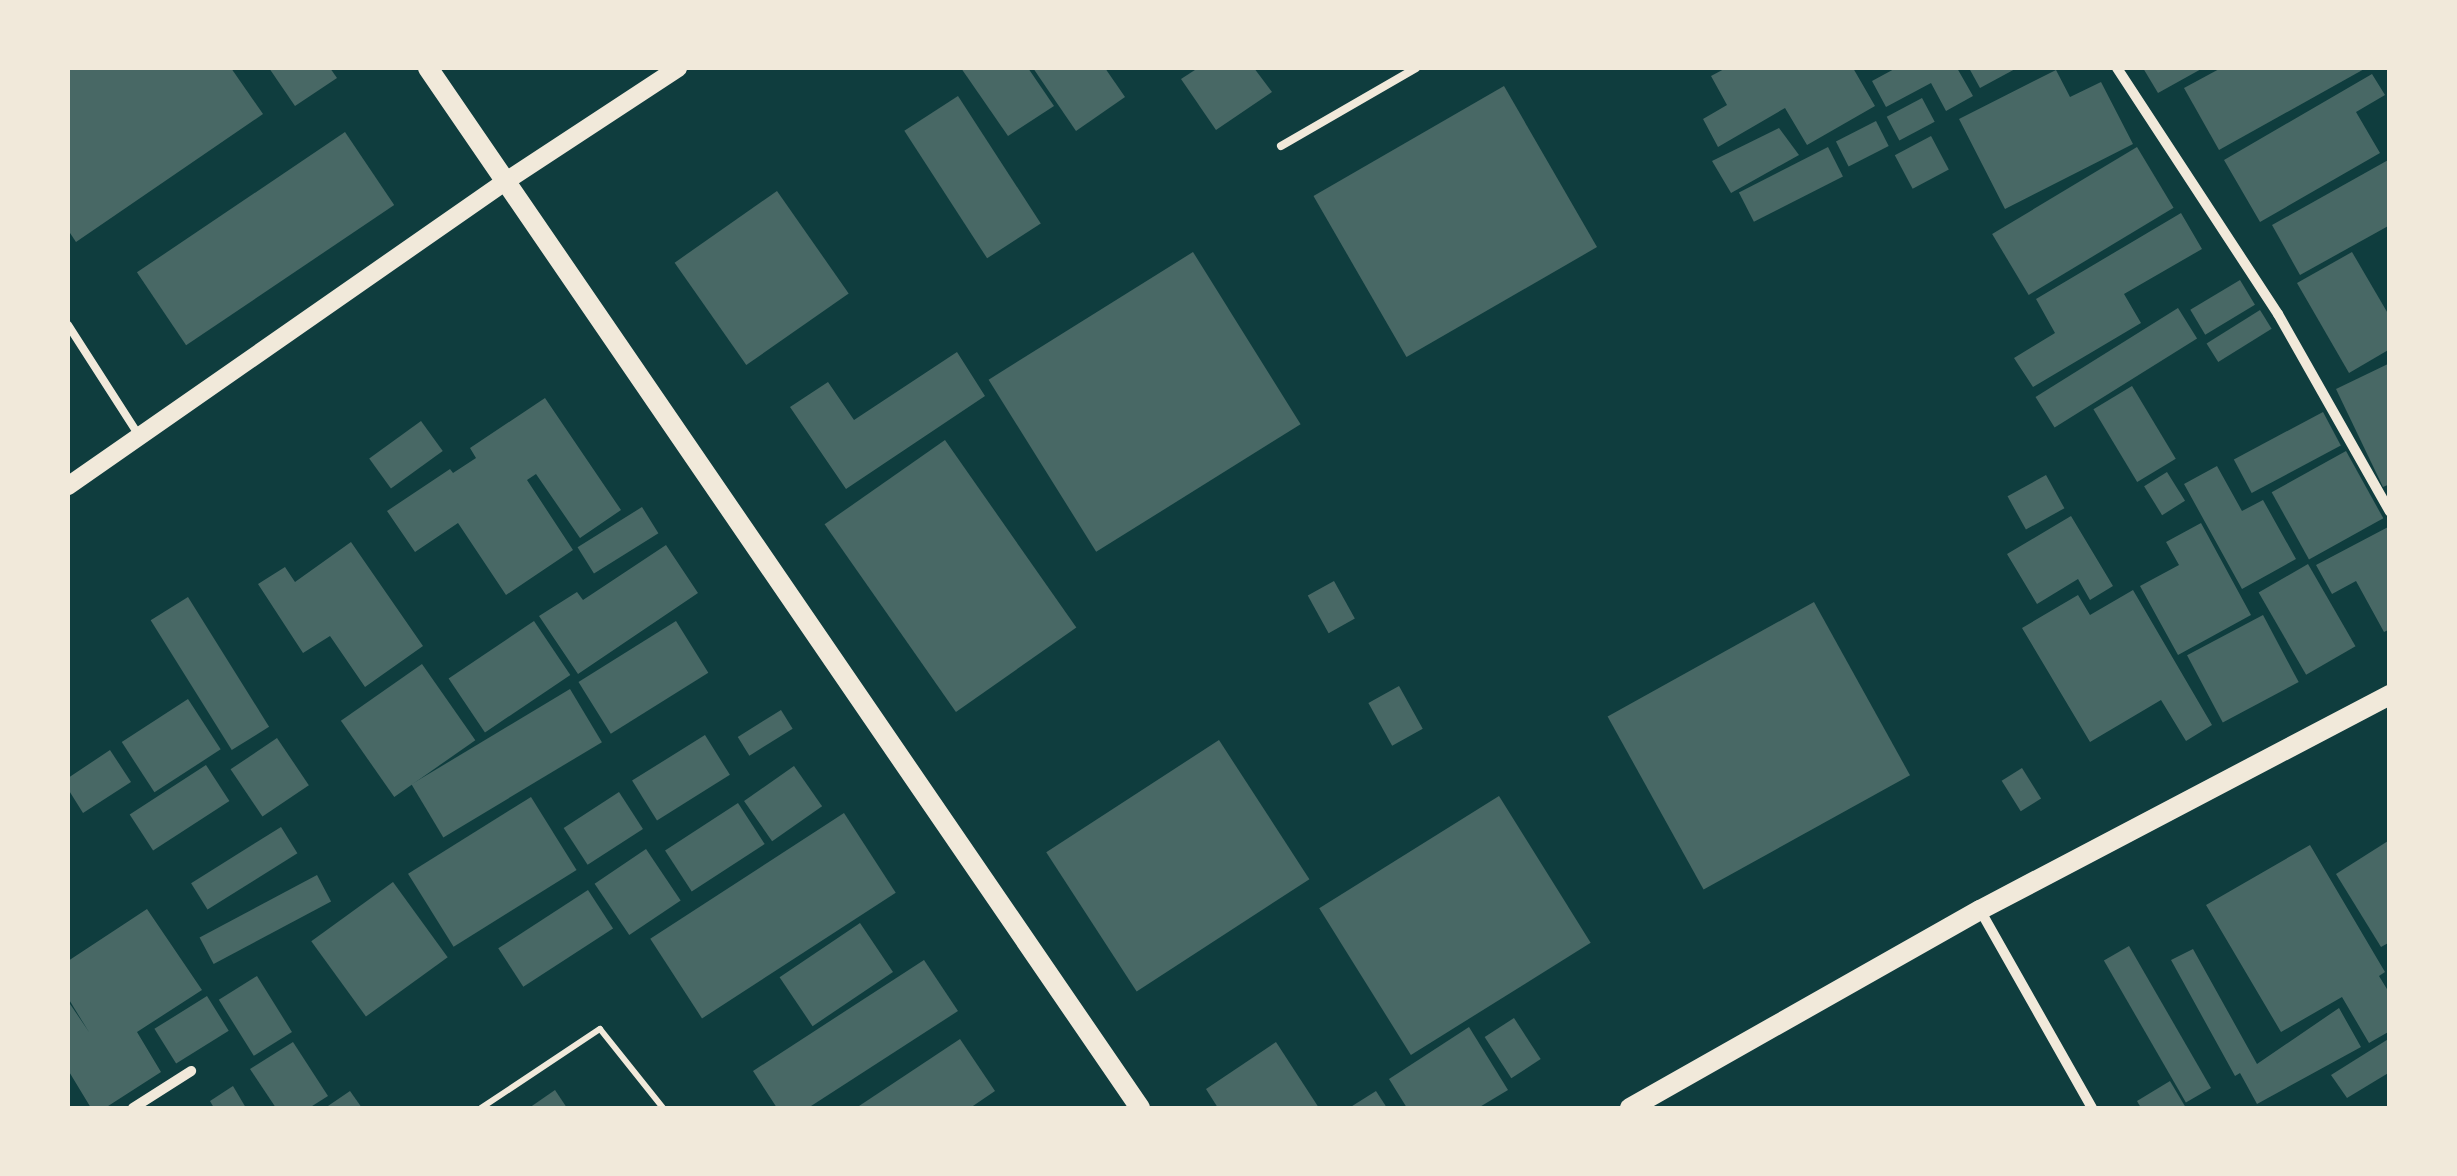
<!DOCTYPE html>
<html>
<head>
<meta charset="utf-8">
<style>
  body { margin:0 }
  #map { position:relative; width:2457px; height:1176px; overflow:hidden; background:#0f3d3e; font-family:"Sofia Sans Condensed",sans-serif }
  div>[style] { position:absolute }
  .building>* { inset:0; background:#486865; transform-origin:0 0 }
  .path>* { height:6px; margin:-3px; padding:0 3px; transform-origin:3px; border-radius:3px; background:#f1e9da }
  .service>* { height:8px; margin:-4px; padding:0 4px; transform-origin:4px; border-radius:4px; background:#f1e9da }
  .minor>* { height:10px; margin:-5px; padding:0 5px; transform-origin:5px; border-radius:5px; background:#f1e9da }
  .tertiary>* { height:18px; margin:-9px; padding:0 9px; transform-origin:9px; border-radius:9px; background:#f1e9da }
  .secondary>* { height:20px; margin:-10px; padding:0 10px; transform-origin:10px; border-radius:10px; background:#f1e9da }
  span { translate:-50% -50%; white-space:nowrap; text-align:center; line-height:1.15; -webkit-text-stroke:8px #f1e9da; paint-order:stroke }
  .frame { position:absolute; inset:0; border:70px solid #f1e9da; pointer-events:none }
</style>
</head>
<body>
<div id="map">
  <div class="building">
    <div style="clip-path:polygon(68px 68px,231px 68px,263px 114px,76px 242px,68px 230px)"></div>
    <div style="clip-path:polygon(269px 68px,330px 68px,337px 78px,295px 106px)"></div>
    <div style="clip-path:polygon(961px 68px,1028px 68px,1054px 106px,1008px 136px)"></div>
    <div style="clip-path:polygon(1033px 68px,1105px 68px,1125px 97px,1076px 131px)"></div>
    <div style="clip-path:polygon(1198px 68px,1254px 68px,1272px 92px,1216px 130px,1181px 79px)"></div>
    <div style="clip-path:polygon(1726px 68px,1853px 68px,1875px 106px,1807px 145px,1785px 108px,1718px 147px,1703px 119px,1727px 105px,1711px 76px)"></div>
    <div style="clip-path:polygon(1896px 68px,1957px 68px,1973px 96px,1946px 111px,1931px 83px,1886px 107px,1872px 81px)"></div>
    <div style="clip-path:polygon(1969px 68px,2017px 68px,1980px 88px)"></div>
    <div style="clip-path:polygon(2143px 68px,2203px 68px,2158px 93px)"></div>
    <div style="clip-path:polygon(2221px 68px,2366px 68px,2219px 150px,2184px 88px)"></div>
    <div style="clip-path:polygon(2056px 70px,2070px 97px,2101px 82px,2133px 144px,2005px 209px,1959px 119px)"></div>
    <div style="clip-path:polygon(2372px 74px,2385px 95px,2356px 112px,2380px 153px,2260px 222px,2224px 160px)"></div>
    <div style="left:1504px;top:86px;width:186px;height:220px;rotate:60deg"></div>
    <div style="left:958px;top:96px;width:152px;height:64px;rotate:57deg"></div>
    <div style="left:1922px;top:98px;width:27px;height:40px;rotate:62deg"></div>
    <div style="left:1876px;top:121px;width:28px;height:45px;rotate:63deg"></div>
    <div style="clip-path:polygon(1779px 128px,1799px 155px,1731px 193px,1712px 161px)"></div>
    <div style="left:345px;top:132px;width:88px;height:251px;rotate:56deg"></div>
    <div style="left:1931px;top:136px;width:38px;height:41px;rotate:62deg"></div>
    <div style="left:1828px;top:147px;width:33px;height:100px;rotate:63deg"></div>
    <div style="left:2137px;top:147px;width:71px;height:169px;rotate:59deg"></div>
    <div style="clip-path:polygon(2390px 159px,2390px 225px,2300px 275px,2272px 225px)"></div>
    <div style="left:777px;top:191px;width:125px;height:125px;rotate:55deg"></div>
    <div style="clip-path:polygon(2181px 213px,2202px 249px,2124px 294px,2141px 323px,2033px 387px,2014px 358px,2055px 333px,2036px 299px)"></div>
    <div style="left:1193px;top:252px;width:203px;height:241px;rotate:58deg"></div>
    <div style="clip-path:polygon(2352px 252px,2390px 317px,2390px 349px,2349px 373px,2297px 283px)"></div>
    <div style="left:2240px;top:280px;width:29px;height:58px;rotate:59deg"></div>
    <div style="left:2178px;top:308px;width:36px;height:168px;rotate:58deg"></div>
    <div style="left:2260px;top:310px;width:22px;height:63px;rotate:58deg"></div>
    <div style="clip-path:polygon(957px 352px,985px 396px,846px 489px,790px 407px,828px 382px,854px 420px)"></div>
    <div style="clip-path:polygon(2390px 363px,2390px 484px,2383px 487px,2336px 389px)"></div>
    <div style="left:2132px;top:386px;width:85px;height:45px;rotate:59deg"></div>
    <div style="clip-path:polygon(545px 398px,621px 510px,580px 538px,536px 474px,527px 480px,573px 550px,506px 595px,458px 523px,415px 552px,387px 511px,450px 469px,453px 473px,476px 458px,470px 448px)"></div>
    <div style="left:2323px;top:412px;width:38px;height:101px;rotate:62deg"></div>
    <div style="left:421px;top:421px;width:37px;height:64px;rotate:54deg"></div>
    <div style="left:945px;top:440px;width:229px;height:147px;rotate:55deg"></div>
    <div style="left:2346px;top:451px;width:77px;height:85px;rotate:61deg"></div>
    <div style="clip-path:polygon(2217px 466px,2242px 511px,2263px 500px,2296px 559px,2242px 589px,2184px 484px)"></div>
    <div style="left:2167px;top:472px;width:34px;height:27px;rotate:58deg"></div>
    <div style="left:2046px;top:475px;width:38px;height:44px;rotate:61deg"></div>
    <div style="left:642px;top:507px;width:31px;height:76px;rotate:58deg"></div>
    <div style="clip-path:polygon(2071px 516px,2113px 586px,2090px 600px,2078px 579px,2037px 604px,2007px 554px)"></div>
    <div style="clip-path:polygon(2201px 523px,2251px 615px,2178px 655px,2140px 586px,2179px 565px,2166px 542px)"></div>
    <div style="clip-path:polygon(2390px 526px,2390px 629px,2384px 632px,2356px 581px,2332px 594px,2316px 565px)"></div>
    <div style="clip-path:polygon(351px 542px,423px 646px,365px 687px,330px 636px,303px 653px,258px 584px,285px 567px,295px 582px)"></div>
    <div style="clip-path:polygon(666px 545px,698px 593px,578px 674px,539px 616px,577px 592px,583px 600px)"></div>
    <div style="left:2308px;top:564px;width:95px;height:57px;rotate:60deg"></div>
    <div style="left:1334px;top:581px;width:43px;height:30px;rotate:61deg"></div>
    <div style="clip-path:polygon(2133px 590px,2212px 725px,2186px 741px,2161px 700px,2090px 742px,2022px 628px,2078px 595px,2090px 615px)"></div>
    <div style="left:188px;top:597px;width:153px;height:44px;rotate:58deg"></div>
    <div style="left:1814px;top:602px;width:198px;height:236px;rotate:61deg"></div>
    <div style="left:2263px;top:615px;width:76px;height:86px;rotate:62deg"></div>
    <div style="left:534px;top:621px;width:65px;height:103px;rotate:56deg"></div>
    <div style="left:676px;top:621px;width:61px;height:115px;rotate:58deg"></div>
    <div style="left:422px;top:664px;width:93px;height:99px;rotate:55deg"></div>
    <div style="left:1399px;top:686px;width:49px;height:35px;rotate:61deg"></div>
    <div style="left:570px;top:689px;width:62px;height:185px;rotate:59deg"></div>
    <div style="left:188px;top:699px;width:60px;height:79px;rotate:57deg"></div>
    <div style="left:781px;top:710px;width:22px;height:51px;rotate:58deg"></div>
    <div style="left:705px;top:735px;width:47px;height:86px;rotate:58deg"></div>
    <div style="left:277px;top:738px;width:57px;height:56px;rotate:56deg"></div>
    <div style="left:1219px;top:740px;width:166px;height:206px;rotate:57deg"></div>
    <div style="clip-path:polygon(110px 750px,131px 782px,83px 813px,68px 789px,68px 778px)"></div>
    <div style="left:206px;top:765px;width:43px;height:91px;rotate:57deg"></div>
    <div style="left:794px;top:766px;width:49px;height:61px;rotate:55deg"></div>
    <div style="left:2022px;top:768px;width:36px;height:24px;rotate:58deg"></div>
    <div style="left:619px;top:792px;width:44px;height:66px;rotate:57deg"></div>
    <div style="left:1499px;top:796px;width:173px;height:212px;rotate:58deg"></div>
    <div style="left:531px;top:797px;width:86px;height:145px;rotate:58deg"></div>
    <div style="left:738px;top:803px;width:49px;height:87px;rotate:57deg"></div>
    <div style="left:844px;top:813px;width:95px;height:231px;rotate:57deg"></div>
    <div style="left:281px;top:827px;width:31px;height:106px;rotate:58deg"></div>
    <div style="clip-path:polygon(2388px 841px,2390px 942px,2381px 947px,2336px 874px)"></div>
    <div style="clip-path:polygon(2310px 845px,2385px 972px,2379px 976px,2390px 994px,2390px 1031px,2369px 1043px,2342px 997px,2281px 1032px,2206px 905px)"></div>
    <div style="left:646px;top:849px;width:62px;height:62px;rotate:56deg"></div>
    <div style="left:317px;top:875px;width:30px;height:133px;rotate:62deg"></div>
    <div style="left:393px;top:882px;width:93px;height:101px;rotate:54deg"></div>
    <div style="left:588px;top:890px;width:46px;height:107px;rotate:57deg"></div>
    <div style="clip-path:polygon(147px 909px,202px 990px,137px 1032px,161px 1072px,105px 1108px,91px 1108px,68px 1070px,68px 1001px,89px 1032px,68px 998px,68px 961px)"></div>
    <div style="left:860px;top:923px;width:59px;height:97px;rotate:56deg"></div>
    <div style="left:2129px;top:946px;width:164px;height:29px;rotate:60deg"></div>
    <div style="clip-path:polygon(2193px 949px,2257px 1064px,2339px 1008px,2361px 1047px,2257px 1104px,2240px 1073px,2235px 1076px,2171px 960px)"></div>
    <div style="clip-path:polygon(924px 960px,958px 1011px,808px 1108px,777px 1108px,753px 1071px)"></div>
    <div style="left:257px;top:976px;width:66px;height:45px;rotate:58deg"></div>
    <div style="left:207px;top:996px;width:41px;height:62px;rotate:58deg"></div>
    <div style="left:1514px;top:1018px;width:49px;height:35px;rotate:57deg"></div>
    <div style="clip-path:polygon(1469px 1027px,1508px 1090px,1478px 1108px,1407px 1108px,1389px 1079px)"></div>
    <div style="clip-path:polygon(2390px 1038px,2390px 1072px,2347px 1098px,2331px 1075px)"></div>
    <div style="clip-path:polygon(960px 1039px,995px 1091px,970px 1108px,856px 1108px)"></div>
    <div style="clip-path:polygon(293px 1042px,328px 1096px,309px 1108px,276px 1108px,250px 1069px)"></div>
    <div style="clip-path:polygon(1276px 1042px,1319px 1108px,1218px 1108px,1206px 1089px)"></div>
    <div style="clip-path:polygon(2170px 1081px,2186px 1108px,2141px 1108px,2137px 1101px)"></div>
    <div style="clip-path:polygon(233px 1086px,246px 1108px,214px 1108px,210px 1101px)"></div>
    <div style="clip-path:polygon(555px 1090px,567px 1108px,529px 1108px)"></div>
    <div style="clip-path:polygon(350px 1091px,362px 1108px,325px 1108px)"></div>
    <div style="clip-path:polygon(1376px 1091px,1387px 1108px,1349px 1108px)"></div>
  </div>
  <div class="path">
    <div style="left:481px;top:1108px;width:143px;rotate:-33.6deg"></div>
    <div style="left:600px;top:1029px;width:101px;rotate:51.4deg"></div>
  </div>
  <div class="service">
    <div style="left:1281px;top:146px;width:156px;rotate:-30deg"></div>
    <div style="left:68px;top:325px;width:133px;rotate:57.3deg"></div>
  </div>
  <div class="minor">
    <div style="left:2117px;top:68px;width:294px;rotate:56.8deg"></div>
    <div style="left:2278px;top:314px;width:227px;rotate:60.5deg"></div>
    <div style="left:1980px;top:910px;width:227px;rotate:60.5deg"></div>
    <div style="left:133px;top:1108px;width:69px;rotate:-32.5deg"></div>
  </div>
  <div class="tertiary">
    <div style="left:68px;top:486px;width:534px;rotate:-34.85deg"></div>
    <div style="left:506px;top:181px;width:206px;rotate:-33.3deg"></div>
  </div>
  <div class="secondary">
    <div style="left:428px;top:68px;width:1260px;rotate:55.6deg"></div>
    <div style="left:1630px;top:1108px;width:402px;rotate:-29.5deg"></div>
    <div style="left:1980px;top:910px;width:463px;rotate:-27.7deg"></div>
  </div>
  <div class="frame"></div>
</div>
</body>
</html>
